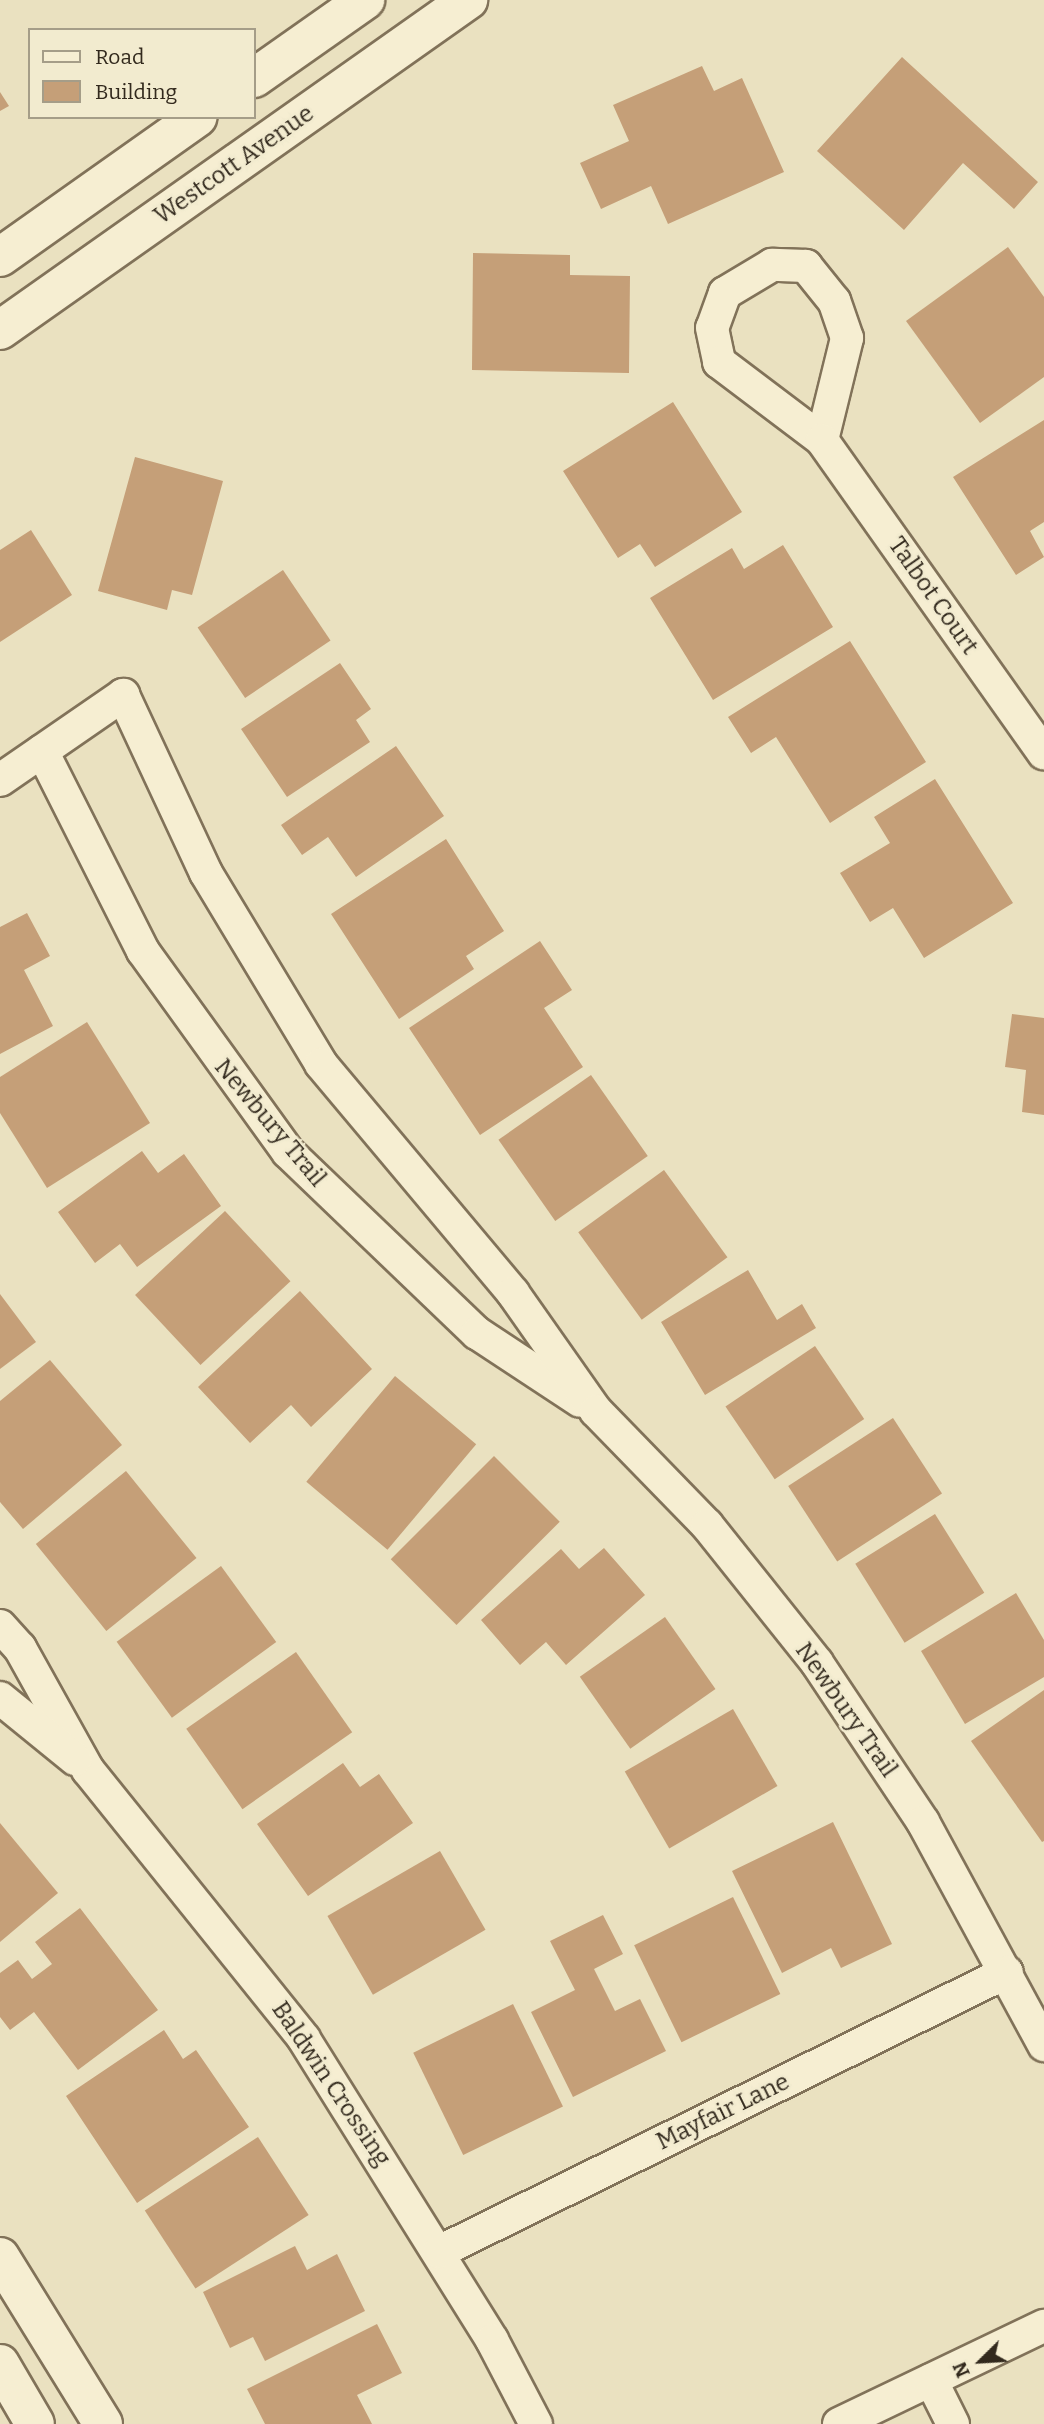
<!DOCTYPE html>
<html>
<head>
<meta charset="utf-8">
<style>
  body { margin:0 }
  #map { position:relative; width:1044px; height:2424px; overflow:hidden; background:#eae1c0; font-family:Bitter,serif }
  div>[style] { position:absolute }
  .building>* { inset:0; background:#c59f78; transform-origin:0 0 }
  .roads { filter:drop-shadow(2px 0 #817259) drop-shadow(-2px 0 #817259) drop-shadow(0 2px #817259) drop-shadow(0 -2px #817259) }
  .minor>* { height:32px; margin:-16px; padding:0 16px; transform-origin:16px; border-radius:16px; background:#f6eed2 }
  .tertiary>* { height:38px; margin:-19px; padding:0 19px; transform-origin:19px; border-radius:19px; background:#f6eed2 }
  span { translate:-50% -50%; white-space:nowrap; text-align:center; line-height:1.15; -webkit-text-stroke:5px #f2ebcf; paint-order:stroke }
  .street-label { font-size:24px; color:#32291d }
  .legend { position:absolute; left:28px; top:28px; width:228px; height:91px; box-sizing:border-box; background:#f2ebcf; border:2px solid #a59d88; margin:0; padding:9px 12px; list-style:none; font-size:21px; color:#32291d }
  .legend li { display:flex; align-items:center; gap:14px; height:35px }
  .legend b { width:35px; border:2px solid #a59d88 }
  .north { position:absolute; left:946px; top:2326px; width:70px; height:70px; -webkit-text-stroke:5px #f2ebcf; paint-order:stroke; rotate:246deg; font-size:19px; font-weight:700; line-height:28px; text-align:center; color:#32291d }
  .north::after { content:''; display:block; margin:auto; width:24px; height:32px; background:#32291d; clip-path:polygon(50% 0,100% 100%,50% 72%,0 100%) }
</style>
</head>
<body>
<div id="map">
  <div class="building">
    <div style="clip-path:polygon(902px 57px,1038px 182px,1014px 209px,963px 163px,904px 230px,817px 151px)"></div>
    <div style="clip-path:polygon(702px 66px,714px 91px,742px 78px,784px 172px,668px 224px,651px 186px,601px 209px,580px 163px,629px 141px,613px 105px)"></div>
    <div style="clip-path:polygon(0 92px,9px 106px,0 111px)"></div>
    <div style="clip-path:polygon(1008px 247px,1044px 297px,1044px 377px,980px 423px,906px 321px)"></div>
    <div style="clip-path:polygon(473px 253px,570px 255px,570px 275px,630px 276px,629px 373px,472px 370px)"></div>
    <div style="clip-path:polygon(673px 402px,742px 512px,655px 567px,640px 544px,618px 558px,563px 471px)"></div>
    <div style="clip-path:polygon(1044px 420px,1044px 522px,1030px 531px,1044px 557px,1016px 575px,953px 477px)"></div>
    <div style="clip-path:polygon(135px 457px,223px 481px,192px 595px,172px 590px,167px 610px,98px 591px)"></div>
    <div style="clip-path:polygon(31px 530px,72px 595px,0 642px,0 550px)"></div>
    <div style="clip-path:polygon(783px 545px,833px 627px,713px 700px,650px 598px,732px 548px,744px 569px)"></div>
    <div style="left:283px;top:570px;width:85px;height:103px;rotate:56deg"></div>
    <div style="clip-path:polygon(850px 641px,926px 762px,830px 823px,776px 737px,751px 753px,728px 717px)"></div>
    <div style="clip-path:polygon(340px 663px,371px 709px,356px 720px,370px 742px,287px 797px,241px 729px)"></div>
    <div style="clip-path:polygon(396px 746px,444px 816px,356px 877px,328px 837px,302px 855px,281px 825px)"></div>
    <div style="clip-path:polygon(935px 779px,1013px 903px,924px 958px,893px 908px,870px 922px,840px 873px,890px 843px,874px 817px)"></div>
    <div style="clip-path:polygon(446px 839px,504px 931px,466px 956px,474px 969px,399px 1019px,331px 914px)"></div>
    <div style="clip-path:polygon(27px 913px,50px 956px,24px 970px,53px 1026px,0 1054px,0 927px)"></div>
    <div style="clip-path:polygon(540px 941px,572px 990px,544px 1008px,583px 1067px,480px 1135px,409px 1028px)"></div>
    <div style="clip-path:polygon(1012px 1014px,1044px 1018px,1044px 1115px,1022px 1112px,1026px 1070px,1005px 1067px)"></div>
    <div style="clip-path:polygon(87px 1022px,150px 1123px,47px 1188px,0 1113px,0 1077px)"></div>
    <div style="left:591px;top:1075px;width:99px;height:113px;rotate:55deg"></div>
    <div style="clip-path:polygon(142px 1151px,158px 1173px,184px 1154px,221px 1206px,137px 1267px,120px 1244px,95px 1263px,58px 1212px)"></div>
    <div style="left:664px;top:1170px;width:108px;height:106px;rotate:54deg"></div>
    <div style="left:225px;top:1211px;width:96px;height:123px;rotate:47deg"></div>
    <div style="clip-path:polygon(748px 1270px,777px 1320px,802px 1304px,816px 1328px,705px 1395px,661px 1322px)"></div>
    <div style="clip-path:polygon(300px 1291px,372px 1369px,311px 1427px,291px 1405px,250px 1443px,198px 1387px)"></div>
    <div style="clip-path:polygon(0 1294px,36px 1342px,0 1369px)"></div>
    <div style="left:815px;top:1346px;width:88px;height:108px;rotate:56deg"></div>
    <div style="clip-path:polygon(50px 1360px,122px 1445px,23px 1529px,0 1502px,0 1401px)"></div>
    <div style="left:395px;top:1376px;width:106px;height:138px;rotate:40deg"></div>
    <div style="left:893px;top:1418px;width:90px;height:125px;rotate:57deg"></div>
    <div style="left:494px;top:1456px;width:93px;height:146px;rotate:45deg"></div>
    <div style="left:126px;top:1471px;width:112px;height:116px;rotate:51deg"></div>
    <div style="left:935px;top:1514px;width:93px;height:94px;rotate:58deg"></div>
    <div style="clip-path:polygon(604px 1548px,645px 1595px,566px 1665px,546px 1642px,520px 1665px,481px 1620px,561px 1549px,579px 1569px)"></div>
    <div style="left:221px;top:1566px;width:94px;height:129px;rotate:54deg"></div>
    <div style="clip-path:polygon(1016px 1593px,1044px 1640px,1044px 1677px,965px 1724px,921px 1651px)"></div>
    <div style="left:665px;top:1617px;width:88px;height:104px;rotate:55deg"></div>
    <div style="left:296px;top:1652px;width:98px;height:134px;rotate:55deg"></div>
    <div style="clip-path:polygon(1044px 1690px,1044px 1841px,1042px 1842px,971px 1741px)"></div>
    <div style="left:733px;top:1709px;width:89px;height:125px;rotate:60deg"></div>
    <div style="clip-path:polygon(343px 1763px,360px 1787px,379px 1774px,413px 1823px,308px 1896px,257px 1824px)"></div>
    <div style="clip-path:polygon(833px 1822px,892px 1944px,841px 1968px,831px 1948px,782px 1973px,732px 1871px)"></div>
    <div style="clip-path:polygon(0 1823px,58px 1893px,0 1942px)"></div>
    <div style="left:440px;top:1851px;width:91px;height:130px;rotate:60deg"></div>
    <div style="left:733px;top:1897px;width:108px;height:110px;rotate:64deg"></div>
    <div style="clip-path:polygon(80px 1908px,158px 2010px,78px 2070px,34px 2012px,10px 2030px,0 2017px,0 1973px,18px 1960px,32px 1979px,52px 1964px,35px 1942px)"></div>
    <div style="clip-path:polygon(603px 1915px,623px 1954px,594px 1969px,615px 2011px,640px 1999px,666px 2051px,573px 2097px,531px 2012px,575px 1990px,550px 1941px)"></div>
    <div style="left:513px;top:2004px;width:114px;height:111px;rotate:64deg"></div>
    <div style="clip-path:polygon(164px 2030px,183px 2059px,196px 2050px,249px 2127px,137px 2203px,66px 2096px)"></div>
    <div style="left:258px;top:2137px;width:93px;height:135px;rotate:57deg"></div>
    <div style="clip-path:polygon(295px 2246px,307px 2270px,337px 2254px,365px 2311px,265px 2361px,253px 2337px,230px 2348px,203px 2292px)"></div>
    <div style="clip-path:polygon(377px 2324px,402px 2373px,357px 2395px,372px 2424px,265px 2424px,247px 2389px)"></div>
  </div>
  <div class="roads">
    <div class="minor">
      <div style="left:822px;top:440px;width:105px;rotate:-76.2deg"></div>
      <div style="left:847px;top:338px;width:39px;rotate:-109deg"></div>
      <div style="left:834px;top:301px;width:45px;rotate:-128.7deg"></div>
      <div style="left:806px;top:266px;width:34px;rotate:-178deg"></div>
      <div style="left:772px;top:265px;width:55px;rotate:149.2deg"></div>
      <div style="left:725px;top:293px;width:37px;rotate:110deg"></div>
      <div style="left:712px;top:328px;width:35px;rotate:78deg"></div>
      <div style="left:719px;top:362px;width:129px;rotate:37.1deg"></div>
      <div style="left:822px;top:440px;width:384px;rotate:54.7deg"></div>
      <div style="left:42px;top:751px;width:224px;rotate:63.2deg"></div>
      <div style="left:143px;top:951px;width:248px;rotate:54.2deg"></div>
      <div style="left:288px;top:1152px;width:262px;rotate:43.8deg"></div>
      <div style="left:477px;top:1333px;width:123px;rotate:33.4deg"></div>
      <div style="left:0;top:780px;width:150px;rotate:-34.6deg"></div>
      <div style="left:123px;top:695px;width:196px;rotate:65deg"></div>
      <div style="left:206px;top:873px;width:223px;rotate:58.9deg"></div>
      <div style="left:321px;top:1064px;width:299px;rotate:50deg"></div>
      <div style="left:513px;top:1293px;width:144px;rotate:54.9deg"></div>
      <div style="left:596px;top:1411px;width:159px;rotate:45.8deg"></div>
      <div style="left:707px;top:1525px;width:176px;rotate:51.4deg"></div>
      <div style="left:817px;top:1663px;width:191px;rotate:56.3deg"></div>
      <div style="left:923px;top:1822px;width:254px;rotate:61.5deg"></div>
      <div style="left:0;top:1626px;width:30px;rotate:48deg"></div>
      <div style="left:20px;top:1648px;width:140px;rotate:60.9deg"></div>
      <div style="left:88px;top:1770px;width:345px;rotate:51.2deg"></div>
      <div style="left:304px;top:2039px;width:355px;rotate:58deg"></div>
      <div style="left:492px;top:2340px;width:95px;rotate:62.4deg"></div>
      <div style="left:0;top:1698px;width:97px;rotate:39.1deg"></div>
      <div style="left:439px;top:2252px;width:633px;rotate:-26.24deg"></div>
      <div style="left:931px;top:2380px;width:49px;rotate:63.4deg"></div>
      <div style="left:839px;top:2424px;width:227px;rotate:-25.6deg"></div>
    </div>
    <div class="tertiary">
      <div style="left:254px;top:78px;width:136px;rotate:-35.1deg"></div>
      <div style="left:0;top:257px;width:242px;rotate:-35.3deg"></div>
      <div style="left:0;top:330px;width:573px;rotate:-35.19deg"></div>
      <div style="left:0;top:2257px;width:196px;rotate:58.3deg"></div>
      <div style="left:0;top:2364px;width:69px;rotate:59.7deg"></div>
    </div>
  </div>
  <div class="street-label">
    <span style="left:234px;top:165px;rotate:-35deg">Westcott Avenue</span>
    <span style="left:933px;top:596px;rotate:55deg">Talbot Court</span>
    <span style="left:270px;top:1123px;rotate:50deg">Newbury Trail</span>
    <span style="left:846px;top:1710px;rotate:55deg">Newbury Trail</span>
    <span style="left:331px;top:2084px;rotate:56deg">Baldwin Crossing</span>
    <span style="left:723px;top:2112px;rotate:-26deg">Mayfair Lane</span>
  </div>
  <ul class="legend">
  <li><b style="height:9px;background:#f6eed2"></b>Road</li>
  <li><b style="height:19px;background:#c59f78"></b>Building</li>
  </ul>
  <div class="north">N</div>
</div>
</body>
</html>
